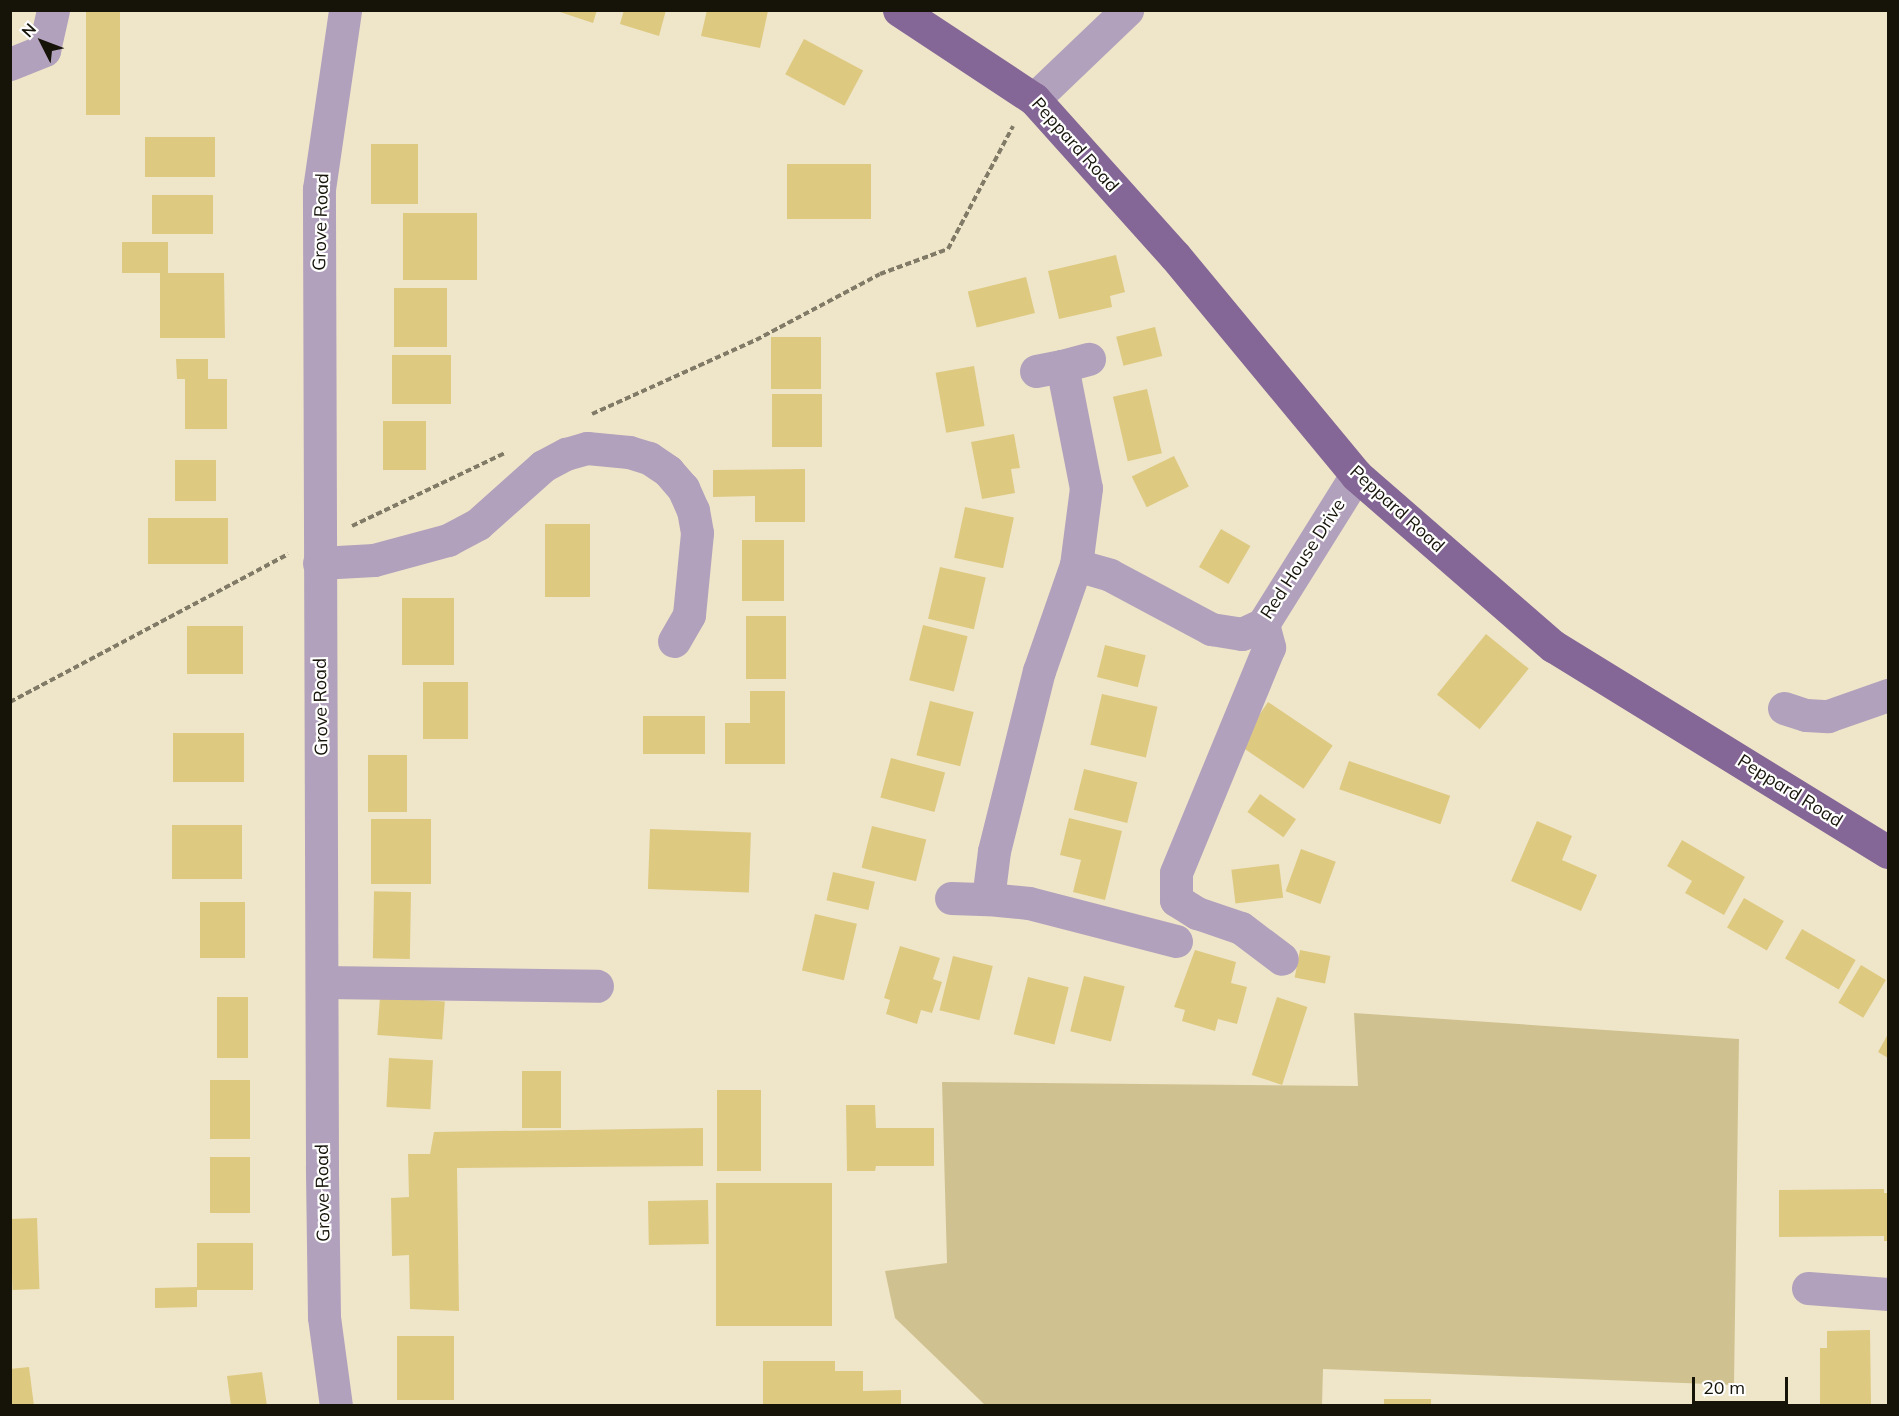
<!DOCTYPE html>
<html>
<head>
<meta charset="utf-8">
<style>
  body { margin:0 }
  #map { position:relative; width:1899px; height:1416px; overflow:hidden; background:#efe6c9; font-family:Mulish,sans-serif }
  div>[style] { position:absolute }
  .green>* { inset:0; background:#d0c290 }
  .building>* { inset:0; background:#dec981; transform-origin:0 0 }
  .path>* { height:4px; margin-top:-2px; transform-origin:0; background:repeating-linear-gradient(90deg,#807a67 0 6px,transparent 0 9px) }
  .minor>* { height:33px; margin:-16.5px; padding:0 16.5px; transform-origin:16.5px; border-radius:16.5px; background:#b2a1bc }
  .major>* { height:33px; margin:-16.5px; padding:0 16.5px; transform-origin:16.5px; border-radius:16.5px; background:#856797 }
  span { translate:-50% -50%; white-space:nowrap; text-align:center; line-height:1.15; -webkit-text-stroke:4.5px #fff; paint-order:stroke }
  .street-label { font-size:18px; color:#161309 }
  .frame { position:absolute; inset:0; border:12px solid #161309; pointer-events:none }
  .north { position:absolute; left:12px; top:12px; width:60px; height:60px; -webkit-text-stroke:4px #fff; paint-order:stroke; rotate:312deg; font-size:16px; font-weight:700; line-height:24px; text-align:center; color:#161309 }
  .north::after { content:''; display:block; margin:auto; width:21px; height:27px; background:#161309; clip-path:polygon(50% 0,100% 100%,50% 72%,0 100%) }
  .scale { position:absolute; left:1692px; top:1377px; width:96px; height:27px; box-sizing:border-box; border:3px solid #161309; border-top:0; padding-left:8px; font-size:18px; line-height:21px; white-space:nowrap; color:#161309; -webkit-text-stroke:4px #fff; paint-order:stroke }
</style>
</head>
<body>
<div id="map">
  <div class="green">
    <div style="clip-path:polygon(1354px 1013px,1739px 1039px,1734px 1385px,1323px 1369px,1322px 1405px,985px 1405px,895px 1318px,885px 1271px,947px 1263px,942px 1082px,1358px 1086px)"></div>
  </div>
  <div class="building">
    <div style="left:86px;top:10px;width:34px;height:105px"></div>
    <div style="clip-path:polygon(554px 10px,597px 10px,593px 23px)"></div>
    <div style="clip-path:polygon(624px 10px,666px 10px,659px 36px,620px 24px)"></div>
    <div style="clip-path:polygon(707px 10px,768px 11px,760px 48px,701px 36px)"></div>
    <div style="left:804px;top:39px;width:67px;height:40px;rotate:28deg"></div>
    <div style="left:145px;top:137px;width:70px;height:40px"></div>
    <div style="left:371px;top:144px;width:47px;height:60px"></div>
    <div style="left:787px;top:164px;width:84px;height:55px"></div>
    <div style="left:152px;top:195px;width:61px;height:39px"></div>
    <div style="left:477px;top:213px;width:67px;height:74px;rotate:90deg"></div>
    <div style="clip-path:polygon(122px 242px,168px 242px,168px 273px,224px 273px,225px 338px,160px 338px,160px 273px,122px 273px)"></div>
    <div style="clip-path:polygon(1116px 255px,1125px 292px,1110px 296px,1112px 307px,1059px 319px,1048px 271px)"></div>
    <div style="left:1026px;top:277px;width:37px;height:60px;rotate:76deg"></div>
    <div style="left:394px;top:288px;width:53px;height:59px"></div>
    <div style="left:1155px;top:327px;width:30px;height:40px;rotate:76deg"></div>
    <div style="left:771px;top:337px;width:50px;height:52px"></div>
    <div style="left:392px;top:355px;width:59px;height:49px"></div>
    <div style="clip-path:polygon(176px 359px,208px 359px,208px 379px,227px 379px,227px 429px,185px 429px,185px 379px,177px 379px)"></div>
    <div style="left:974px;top:366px;width:61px;height:39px;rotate:80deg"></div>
    <div style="left:1147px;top:389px;width:66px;height:35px;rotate:77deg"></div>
    <div style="left:772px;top:394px;width:50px;height:53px"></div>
    <div style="left:426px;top:421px;width:49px;height:43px;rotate:90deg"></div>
    <div style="clip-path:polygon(1014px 434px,1020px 468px,1011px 469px,1015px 493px,982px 499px,971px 442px)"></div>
    <div style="left:1174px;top:456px;width:34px;height:47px;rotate:64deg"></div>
    <div style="left:175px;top:460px;width:41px;height:41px"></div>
    <div style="clip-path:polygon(805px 469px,805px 522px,755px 522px,755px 496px,713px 497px,713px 470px)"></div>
    <div style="left:965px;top:507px;width:50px;height:52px;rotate:12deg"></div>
    <div style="left:228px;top:518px;width:46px;height:80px;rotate:90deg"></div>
    <div style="left:545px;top:524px;width:45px;height:73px"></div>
    <div style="left:1221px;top:529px;width:34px;height:44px;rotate:30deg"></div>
    <div style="left:742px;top:540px;width:42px;height:61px"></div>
    <div style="left:940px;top:567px;width:47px;height:53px;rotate:13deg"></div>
    <div style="left:454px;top:598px;width:67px;height:52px;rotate:90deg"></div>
    <div style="left:746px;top:616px;width:40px;height:63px"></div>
    <div style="left:923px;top:625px;width:46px;height:57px;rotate:14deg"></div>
    <div style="left:187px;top:626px;width:56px;height:48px"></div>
    <div style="left:1486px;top:634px;width:55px;height:78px;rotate:39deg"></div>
    <div style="left:1105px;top:645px;width:42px;height:33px;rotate:14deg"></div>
    <div style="left:423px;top:682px;width:45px;height:57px"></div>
    <div style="clip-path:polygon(750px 691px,785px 691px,785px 764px,725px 764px,725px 723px,750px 723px)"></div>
    <div style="left:1102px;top:694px;width:57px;height:52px;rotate:13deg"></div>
    <div style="left:930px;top:701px;width:45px;height:56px;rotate:14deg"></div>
    <div style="left:1268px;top:702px;width:78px;height:52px;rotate:34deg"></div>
    <div style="left:643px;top:716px;width:62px;height:38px"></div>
    <div style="left:244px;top:733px;width:49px;height:71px;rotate:90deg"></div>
    <div style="left:368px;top:755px;width:39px;height:57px"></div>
    <div style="left:891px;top:758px;width:56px;height:41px;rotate:15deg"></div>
    <div style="left:1349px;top:761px;width:107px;height:30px;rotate:19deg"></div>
    <div style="left:1084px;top:769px;width:55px;height:42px;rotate:14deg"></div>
    <div style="left:1260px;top:794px;width:44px;height:22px;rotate:35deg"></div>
    <div style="clip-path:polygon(1069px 818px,1122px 831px,1105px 900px,1073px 892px,1081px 860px,1060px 855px)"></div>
    <div style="left:431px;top:819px;width:65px;height:60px;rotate:90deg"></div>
    <div style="clip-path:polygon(1537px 821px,1572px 836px,1562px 860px,1597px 875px,1581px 911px,1511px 881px)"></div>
    <div style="left:172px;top:825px;width:70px;height:54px"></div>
    <div style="left:872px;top:826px;width:56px;height:43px;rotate:14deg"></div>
    <div style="left:650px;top:829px;width:101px;height:60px;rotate:2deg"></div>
    <div style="clip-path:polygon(1682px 840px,1745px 877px,1724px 915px,1685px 893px,1692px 881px,1667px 866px)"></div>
    <div style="left:1301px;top:849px;width:37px;height:45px;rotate:20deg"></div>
    <div style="left:1279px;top:864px;width:34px;height:48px;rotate:83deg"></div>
    <div style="left:833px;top:872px;width:43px;height:29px;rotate:13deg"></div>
    <div style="left:411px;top:892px;width:67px;height:37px;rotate:91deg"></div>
    <div style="left:1744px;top:898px;width:46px;height:34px;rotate:30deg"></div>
    <div style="left:200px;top:902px;width:45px;height:56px"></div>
    <div style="left:815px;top:914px;width:43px;height:58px;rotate:13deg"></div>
    <div style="left:1802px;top:929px;width:62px;height:34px;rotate:30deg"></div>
    <div style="clip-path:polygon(900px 946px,940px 958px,933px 979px,942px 982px,932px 1013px,921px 1010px,917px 1024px,886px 1014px,890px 1000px,884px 998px)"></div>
    <div style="clip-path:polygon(1195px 950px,1236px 962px,1231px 983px,1247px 987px,1237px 1024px,1218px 1019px,1215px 1031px,1182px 1021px,1185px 1010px,1174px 1007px)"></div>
    <div style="left:1300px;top:950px;width:31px;height:28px;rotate:11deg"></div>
    <div style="left:953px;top:956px;width:41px;height:56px;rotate:14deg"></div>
    <div style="left:1861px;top:965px;width:29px;height:44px;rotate:31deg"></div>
    <div style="left:1084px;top:976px;width:42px;height:57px;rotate:14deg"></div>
    <div style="left:1028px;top:977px;width:42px;height:59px;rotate:14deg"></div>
    <div style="left:217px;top:997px;width:31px;height:61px"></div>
    <div style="left:380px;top:997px;width:65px;height:38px;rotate:4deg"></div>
    <div style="left:1277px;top:997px;width:32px;height:82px;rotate:18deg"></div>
    <div style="clip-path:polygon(1888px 1034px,1888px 1058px,1878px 1052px)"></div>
    <div style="left:389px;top:1058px;width:44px;height:49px;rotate:3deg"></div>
    <div style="left:522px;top:1071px;width:39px;height:57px"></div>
    <div style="left:210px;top:1080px;width:40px;height:59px"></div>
    <div style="left:717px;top:1090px;width:44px;height:81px"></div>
    <div style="clip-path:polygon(846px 1105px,875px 1105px,876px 1128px,934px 1128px,934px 1166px,876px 1166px,875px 1171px,847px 1171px)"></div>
    <div style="clip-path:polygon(703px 1128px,703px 1166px,457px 1168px,459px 1311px,410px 1309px,409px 1255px,392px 1256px,391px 1198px,409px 1197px,408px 1154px,430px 1154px,434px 1132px)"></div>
    <div style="left:250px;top:1157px;width:56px;height:40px;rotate:90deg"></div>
    <div style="left:716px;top:1183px;width:116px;height:143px"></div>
    <div style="clip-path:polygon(1884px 1189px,1884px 1193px,1888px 1193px,1888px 1241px,1884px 1241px,1884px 1236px,1779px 1237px,1779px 1190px)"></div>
    <div style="left:708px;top:1200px;width:44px;height:60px;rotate:89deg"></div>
    <div style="left:37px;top:1218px;width:71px;height:27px;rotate:88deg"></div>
    <div style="clip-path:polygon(197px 1243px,253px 1243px,253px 1290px,197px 1290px,197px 1307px,155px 1308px,155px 1288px,197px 1287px)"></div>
    <div style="clip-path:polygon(1870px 1330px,1871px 1406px,1820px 1406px,1820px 1348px,1827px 1348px,1827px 1331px)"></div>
    <div style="left:397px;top:1336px;width:57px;height:64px"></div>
    <div style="clip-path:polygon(763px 1361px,835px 1361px,835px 1371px,863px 1371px,863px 1391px,901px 1390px,901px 1406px,763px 1406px)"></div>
    <div style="clip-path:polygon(29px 1367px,34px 1406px,10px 1406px,10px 1369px)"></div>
    <div style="clip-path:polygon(262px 1372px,267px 1406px,231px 1406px,227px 1376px)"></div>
    <div style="left:1384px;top:1399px;width:47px;height:7px"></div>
  </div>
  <div class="path">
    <div style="left:592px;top:414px;width:180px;rotate:-24.3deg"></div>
    <div style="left:756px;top:340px;width:140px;rotate:-28deg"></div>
    <div style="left:880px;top:274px;width:72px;rotate:-20.2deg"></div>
    <div style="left:948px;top:249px;width:139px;rotate:-62.1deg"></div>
    <div style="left:352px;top:526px;width:170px;rotate:-25.5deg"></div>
    <div style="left:10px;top:702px;width:315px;rotate:-28deg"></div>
  </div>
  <div class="minor">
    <div style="left:10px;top:64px;width:37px;rotate:-22deg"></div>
    <div style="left:44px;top:50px;width:41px;rotate:-77.3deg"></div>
    <div style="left:1034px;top:99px;width:129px;rotate:-43.7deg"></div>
    <div style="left:1062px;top:366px;width:28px;rotate:-15deg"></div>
    <div style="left:1036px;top:371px;width:26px;rotate:-11deg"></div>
    <div style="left:1062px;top:366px;width:124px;rotate:78.9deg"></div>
    <div style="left:1086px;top:488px;width:78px;rotate:97.4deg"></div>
    <div style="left:319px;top:563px;width:55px;rotate:-3.1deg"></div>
    <div style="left:374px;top:560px;width:77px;rotate:-15.1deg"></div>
    <div style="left:448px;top:540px;width:34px;rotate:-28deg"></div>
    <div style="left:478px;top:524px;width:87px;rotate:-41.7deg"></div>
    <div style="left:543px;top:466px;width:26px;rotate:-28deg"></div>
    <div style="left:566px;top:454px;width:22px;rotate:-16deg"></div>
    <div style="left:587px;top:448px;width:42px;rotate:5.4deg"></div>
    <div style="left:629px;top:452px;width:21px;rotate:17deg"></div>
    <div style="left:649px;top:458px;width:23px;rotate:34deg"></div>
    <div style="left:668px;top:471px;width:23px;rotate:49deg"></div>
    <div style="left:683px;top:488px;width:24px;rotate:66deg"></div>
    <div style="left:693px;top:510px;width:23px;rotate:80deg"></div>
    <div style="left:697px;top:533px;width:82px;rotate:95.6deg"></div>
    <div style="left:689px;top:615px;width:30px;rotate:120deg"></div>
    <div style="left:1263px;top:624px;width:24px;rotate:75deg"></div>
    <div style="left:1269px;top:647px;width:244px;rotate:112.4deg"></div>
    <div style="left:1176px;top:873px;width:27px;rotate:90deg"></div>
    <div style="left:1176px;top:900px;width:25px;rotate:32deg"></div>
    <div style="left:1197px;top:913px;width:46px;rotate:18.8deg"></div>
    <div style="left:1241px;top:928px;width:51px;rotate:37.1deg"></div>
    <div style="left:1784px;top:708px;width:23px;rotate:18deg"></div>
    <div style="left:1806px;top:715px;width:22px;rotate:3deg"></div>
    <div style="left:1828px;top:716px;width:64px;rotate:-19.3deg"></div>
    <div style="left:951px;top:898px;width:37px;rotate:2deg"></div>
    <div style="left:1176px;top:941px;width:152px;rotate:-165.5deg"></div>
    <div style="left:1029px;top:903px;width:41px;rotate:-174.4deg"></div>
    <div style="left:988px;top:899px;width:48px;rotate:-82.9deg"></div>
    <div style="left:994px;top:851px;width:186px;rotate:-76deg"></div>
    <div style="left:1039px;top:671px;width:112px;rotate:-70.8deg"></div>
    <div style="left:1076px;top:565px;width:35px;rotate:16deg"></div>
    <div style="left:1110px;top:575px;width:115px;rotate:28.1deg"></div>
    <div style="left:1211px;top:629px;width:31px;rotate:9deg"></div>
    <div style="left:1242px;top:634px;width:23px;rotate:-25deg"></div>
    <div style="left:1263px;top:624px;width:176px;rotate:-58deg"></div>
    <div style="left:324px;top:982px;width:273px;rotate:0.8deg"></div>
    <div style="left:1808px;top:1288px;width:80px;rotate:4.3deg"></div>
    <div style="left:336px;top:1406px;width:90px;rotate:-97.7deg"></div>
    <div style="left:324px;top:1317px;width:151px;rotate:-90.8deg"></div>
    <div style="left:322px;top:1166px;width:977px;rotate:-90.18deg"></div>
    <div style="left:319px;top:189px;width:181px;rotate:-81.7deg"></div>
  </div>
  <div class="major">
    <div style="left:899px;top:10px;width:162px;rotate:33.4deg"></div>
    <div style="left:1034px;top:99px;width:211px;rotate:48.1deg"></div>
    <div style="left:1175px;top:256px;width:284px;rotate:50.4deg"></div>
    <div style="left:1356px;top:475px;width:261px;rotate:41deg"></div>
    <div style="left:1553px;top:646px;width:393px;rotate:31.6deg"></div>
  </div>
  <div class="street-label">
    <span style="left:1075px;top:145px;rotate:48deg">Peppard Road</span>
    <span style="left:321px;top:222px;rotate:-88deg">Grove Road</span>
    <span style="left:1397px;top:509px;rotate:42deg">Peppard Road</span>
    <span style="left:1303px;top:559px;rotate:-57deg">Red House Drive</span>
    <span style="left:321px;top:707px;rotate:-91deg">Grove Road</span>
    <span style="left:1790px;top:791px;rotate:32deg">Peppard Road</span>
    <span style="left:323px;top:1193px;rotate:-91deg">Grove Road</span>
  </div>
  <div class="frame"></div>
  <div class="north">N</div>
  <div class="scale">20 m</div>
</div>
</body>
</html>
